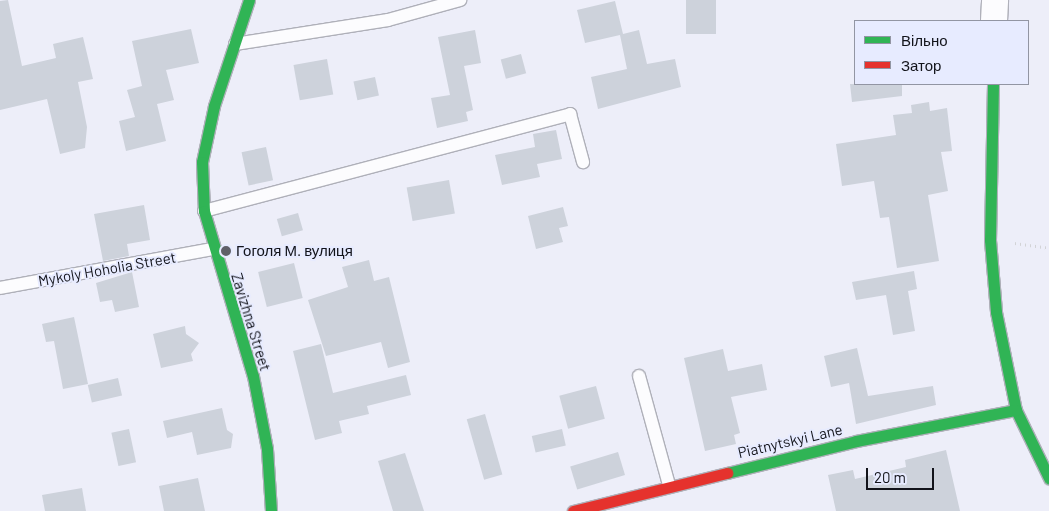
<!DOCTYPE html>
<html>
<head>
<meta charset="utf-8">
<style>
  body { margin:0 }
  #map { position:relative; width:1049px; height:511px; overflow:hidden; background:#edeef9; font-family:Barlow,sans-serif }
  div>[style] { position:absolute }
  .building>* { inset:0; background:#cdd2db; transform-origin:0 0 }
  .path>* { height:3px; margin-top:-1.5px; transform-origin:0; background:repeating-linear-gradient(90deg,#d2d3d6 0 1px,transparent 0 5px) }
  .roads { filter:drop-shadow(1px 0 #afb0b9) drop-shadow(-1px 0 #afb0b9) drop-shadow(0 1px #afb0b9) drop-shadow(0 -1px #afb0b9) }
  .lane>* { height:12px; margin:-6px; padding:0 6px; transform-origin:6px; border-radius:6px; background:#fcfcfe }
  .street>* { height:26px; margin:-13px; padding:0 13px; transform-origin:13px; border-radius:13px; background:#fcfcfe }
  .fast>* { height:11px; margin:-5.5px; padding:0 5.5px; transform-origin:5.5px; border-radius:5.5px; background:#30b455 }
  .jam>* { height:11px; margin:-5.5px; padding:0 5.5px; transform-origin:5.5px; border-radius:5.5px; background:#e5322d }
  .dots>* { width:14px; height:14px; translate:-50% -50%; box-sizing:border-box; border:2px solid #e7ebff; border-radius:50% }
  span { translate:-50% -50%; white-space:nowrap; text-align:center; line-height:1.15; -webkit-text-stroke:4px #e7ebff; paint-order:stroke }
  .poi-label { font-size:15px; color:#12131a }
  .left { translate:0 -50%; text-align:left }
  .street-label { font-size:15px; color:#12131a }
  .legend { position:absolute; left:854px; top:20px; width:175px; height:65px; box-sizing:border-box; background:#e7ebff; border:1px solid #9295a3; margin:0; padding:6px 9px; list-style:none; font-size:15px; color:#12131a }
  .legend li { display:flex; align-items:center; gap:10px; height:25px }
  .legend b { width:25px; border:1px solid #9295a3 }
  .scale { position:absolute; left:866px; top:468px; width:68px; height:22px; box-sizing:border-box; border:2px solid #12131a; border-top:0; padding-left:6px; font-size:15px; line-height:18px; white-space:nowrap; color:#12131a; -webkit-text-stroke:4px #e7ebff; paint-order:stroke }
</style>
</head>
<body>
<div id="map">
  <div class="building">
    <div style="clip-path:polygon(8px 0,22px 66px,56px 58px,53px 44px,83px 37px,93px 79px,78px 82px,87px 127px,85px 148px,60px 154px,47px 99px,0 110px,0 1px)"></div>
    <div style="left:686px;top:0;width:30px;height:34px"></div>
    <div style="clip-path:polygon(615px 1px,623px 34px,639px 30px,647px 64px,675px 59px,681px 87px,598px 109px,591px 77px,627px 69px,620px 35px,585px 43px,577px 10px)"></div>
    <div style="clip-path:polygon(191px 29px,199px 63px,166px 70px,174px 100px,157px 104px,166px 141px,126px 151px,119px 121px,135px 117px,127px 90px,142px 86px,132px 41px)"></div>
    <div style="clip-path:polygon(475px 30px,481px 63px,464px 66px,473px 110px,466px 112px,468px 121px,437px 128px,431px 98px,450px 95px,438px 37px)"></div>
    <div style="left:521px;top:54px;width:20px;height:21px;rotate:75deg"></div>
    <div style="left:327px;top:59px;width:36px;height:34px;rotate:80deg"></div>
    <div style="left:375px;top:77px;width:19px;height:22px;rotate:78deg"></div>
    <div style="clip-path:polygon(850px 84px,902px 84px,902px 96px,852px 102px)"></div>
    <div style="clip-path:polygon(929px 102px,930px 111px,947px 108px,952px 151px,941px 152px,948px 191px,928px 195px,939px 261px,897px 268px,889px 217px,880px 218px,874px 181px,842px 186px,836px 144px,896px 135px,893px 115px,912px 113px,911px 105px)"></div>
    <div style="clip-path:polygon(556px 130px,562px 159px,537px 164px,540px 177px,502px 185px,495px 155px,535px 147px,533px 134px)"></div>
    <div style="left:266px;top:147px;width:34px;height:25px;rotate:78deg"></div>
    <div style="left:449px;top:180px;width:34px;height:43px;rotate:80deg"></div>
    <div style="clip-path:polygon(144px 205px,150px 240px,127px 244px,129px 256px,103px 261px,94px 214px)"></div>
    <div style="clip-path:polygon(563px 207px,568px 226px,559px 228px,563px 242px,536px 249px,528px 216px)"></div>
    <div style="left:298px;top:213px;width:18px;height:22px;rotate:74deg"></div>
    <div style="clip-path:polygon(369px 260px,374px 281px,389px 277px,410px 362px,388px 368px,381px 342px,326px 356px,308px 300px,348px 287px,342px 267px)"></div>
    <div style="left:294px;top:263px;width:36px;height:37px;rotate:76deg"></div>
    <div style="clip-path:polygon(914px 271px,917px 289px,908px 291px,915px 331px,893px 335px,886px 295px,856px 300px,852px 282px)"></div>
    <div style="clip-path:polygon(132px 272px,139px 307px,115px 312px,112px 300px,100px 302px,96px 283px)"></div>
    <div style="clip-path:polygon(74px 317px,88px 384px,63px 389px,54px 341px,46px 342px,42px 324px)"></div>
    <div style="clip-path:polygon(185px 326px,186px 334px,199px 343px,191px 354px,193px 361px,161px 368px,153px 334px)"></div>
    <div style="clip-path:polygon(321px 344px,333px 393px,406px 375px,411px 395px,367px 406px,369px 414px,339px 421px,342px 433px,315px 440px,293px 351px)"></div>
    <div style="clip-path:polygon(857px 348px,868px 396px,933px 386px,936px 405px,856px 424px,849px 383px,831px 387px,824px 356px)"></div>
    <div style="clip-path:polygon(723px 349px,728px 371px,762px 364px,767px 390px,731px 397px,740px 433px,734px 435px,736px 444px,705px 451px,684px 358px)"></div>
    <div style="left:118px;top:378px;width:18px;height:31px;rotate:77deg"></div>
    <div style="left:596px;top:386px;width:34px;height:38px;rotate:75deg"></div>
    <div style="clip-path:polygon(222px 408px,227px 430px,233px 434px,231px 448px,197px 455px,192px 432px,167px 438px,163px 421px)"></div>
    <div style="left:485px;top:414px;width:63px;height:19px;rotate:74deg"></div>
    <div style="left:129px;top:429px;width:34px;height:18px;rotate:78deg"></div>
    <div style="left:562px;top:429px;width:17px;height:31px;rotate:77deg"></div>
    <div style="clip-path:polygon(946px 450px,960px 511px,836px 511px,828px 475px,853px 470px,855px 479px,906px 467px,905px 460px)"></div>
    <div style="left:618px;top:452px;width:24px;height:50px;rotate:73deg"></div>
    <div style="clip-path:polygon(405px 453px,424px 511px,393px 511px,378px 461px)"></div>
    <div style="clip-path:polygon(198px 478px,205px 511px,164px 511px,159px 486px)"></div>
    <div style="clip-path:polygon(82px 488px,86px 511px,45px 511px,42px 495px)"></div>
  </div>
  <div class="path">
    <div style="left:1015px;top:243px;width:34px;rotate:8deg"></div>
  </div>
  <div class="roads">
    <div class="lane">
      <div style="left:235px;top:44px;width:155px;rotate:-8.9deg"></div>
      <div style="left:388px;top:20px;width:75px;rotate:-15.5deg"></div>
      <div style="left:204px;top:211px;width:379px;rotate:-14.8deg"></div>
      <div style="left:570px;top:114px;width:50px;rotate:74.8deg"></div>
      <div style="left:0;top:288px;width:217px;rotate:-10.4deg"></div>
      <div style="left:639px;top:376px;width:113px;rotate:74.6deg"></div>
    </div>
    <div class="street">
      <div style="left:994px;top:21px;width:21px;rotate:-87deg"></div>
    </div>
    <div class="fast">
      <div style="left:249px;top:0;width:112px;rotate:108.3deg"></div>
      <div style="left:214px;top:106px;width:57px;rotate:102.1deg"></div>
      <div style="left:202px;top:162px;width:49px;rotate:87.7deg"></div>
      <div style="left:204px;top:211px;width:172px;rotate:73.5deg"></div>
      <div style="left:253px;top:376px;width:74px;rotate:79.1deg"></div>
      <div style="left:267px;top:449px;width:62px;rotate:86.3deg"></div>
      <div style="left:993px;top:84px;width:156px;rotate:91.1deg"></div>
      <div style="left:990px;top:240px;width:72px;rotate:85.2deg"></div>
      <div style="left:996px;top:312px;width:100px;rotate:78.5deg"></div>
      <div style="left:1016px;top:410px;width:76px;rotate:64.1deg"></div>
      <div style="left:727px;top:473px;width:133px;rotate:-13.9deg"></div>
      <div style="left:856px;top:441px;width:163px;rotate:-11deg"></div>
    </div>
    <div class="jam">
      <div style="left:573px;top:511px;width:159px;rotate:-13.9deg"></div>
    </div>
  </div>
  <div class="dots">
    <div style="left:226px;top:251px;background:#5f6068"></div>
  </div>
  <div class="poi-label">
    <span class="left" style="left:236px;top:251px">Гоголя М. вулиця</span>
  </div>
  <div class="street-label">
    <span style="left:107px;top:269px;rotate:-10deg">Mykoly Hoholia Street</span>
    <span style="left:251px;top:322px;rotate:73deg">Zavizhna Street</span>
    <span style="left:790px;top:441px;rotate:-13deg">Piatnytskyi Lane</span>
  </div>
  <ul class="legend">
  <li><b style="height:6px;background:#30b455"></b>Вільно</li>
  <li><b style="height:6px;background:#e5322d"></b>Затор</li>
  </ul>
  <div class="scale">20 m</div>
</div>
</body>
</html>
